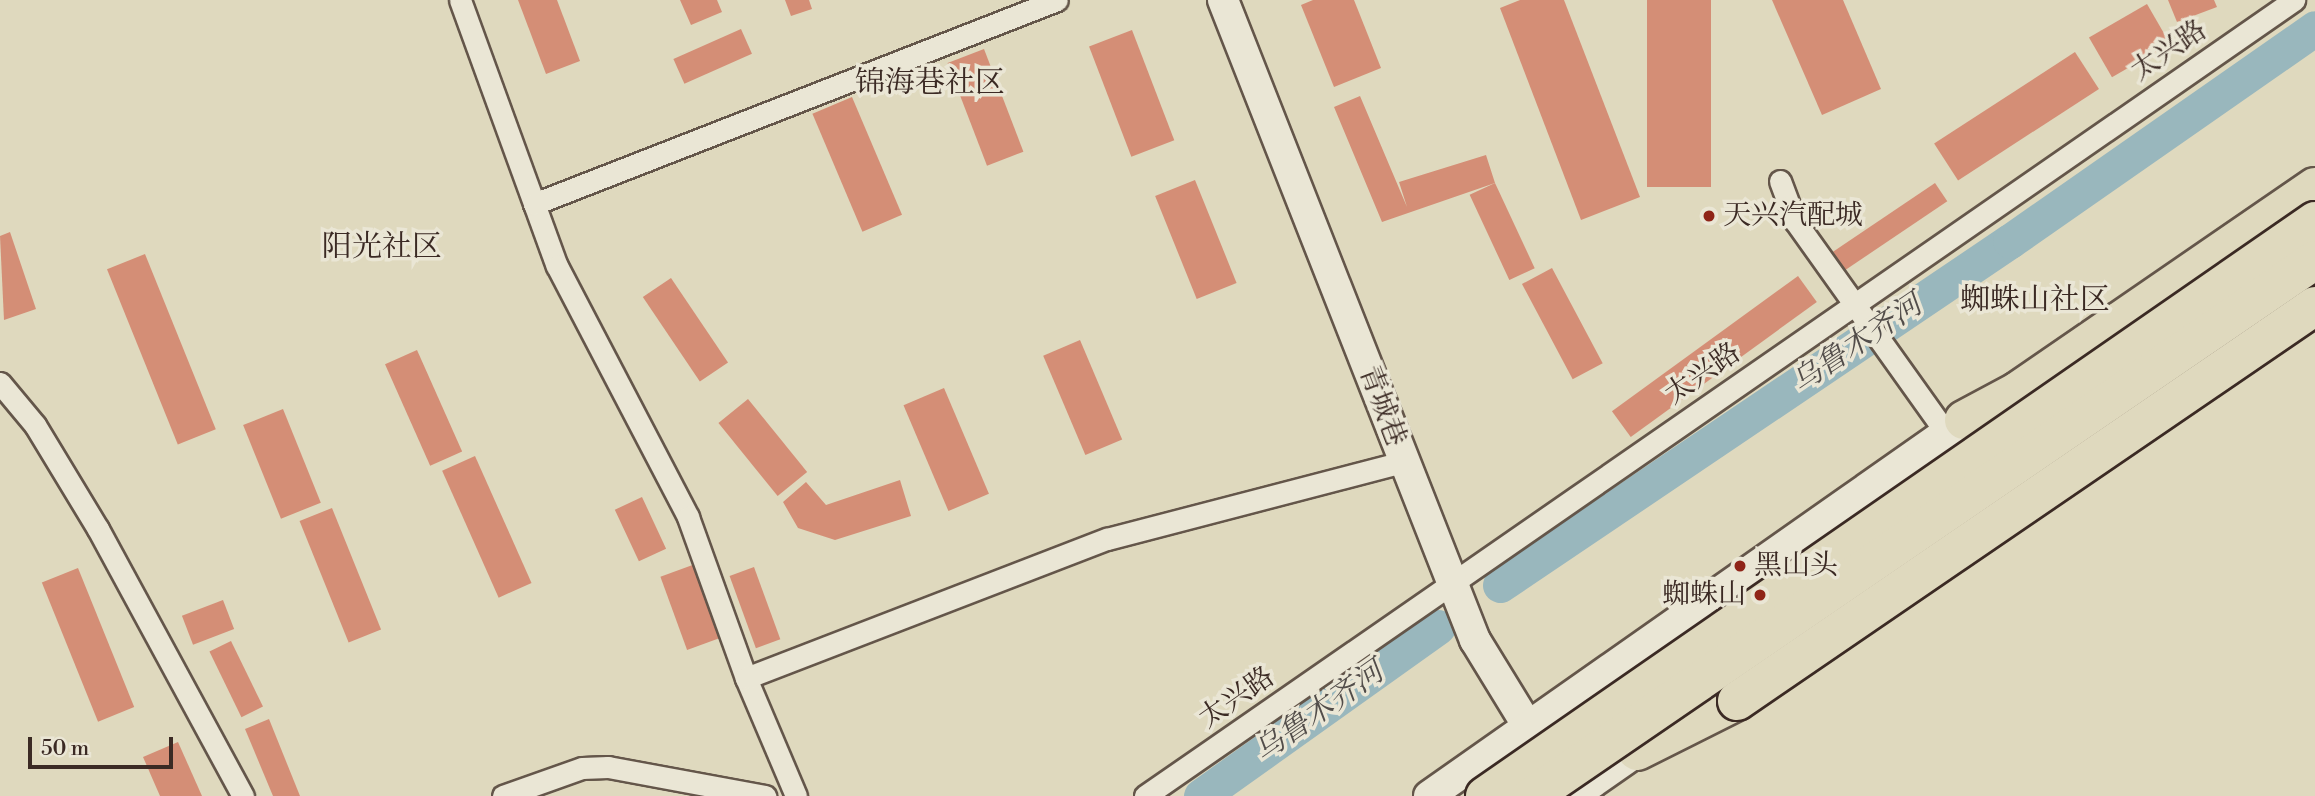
<!DOCTYPE html>
<html>
<head>
<meta charset="utf-8">
<style>
  body { margin:0 }
  #map { position:relative; width:2315px; height:796px; overflow:hidden; background:#dfd9be; font-family:"Libre Bodoni","Noto Serif SC",serif }
  div>[style] { position:absolute }
  .river>* { height:35px; margin:-17.5px; padding:0 17.5px; transform-origin:17.5px; border-radius:17.5px; background:#99b7bd }
  .building>* { inset:0; background:#d48e76; transform-origin:0 0 }
  .roads { filter:drop-shadow(2px 0 #64564a) drop-shadow(-2px 0 #64564a) drop-shadow(0 2px #64564a) drop-shadow(0 -2px #64564a) }
  .street>* { height:21px; margin:-10.5px; padding:0 10.5px; transform-origin:10.5px; border-radius:10.5px; background:#eae6d5 }
  .secondary>* { height:30px; margin:-15px; padding:0 15px; transform-origin:15px; border-radius:15px; background:#eae6d5 }
  .highway>* { height:38px; margin:-19px; padding:0 19px; transform-origin:19px; border-radius:19px; background:#dfd9be }
  .bridges { filter:drop-shadow(2px 0 #3b2a24) drop-shadow(-2px 0 #3b2a24) drop-shadow(0 2px #3b2a24) drop-shadow(0 -2px #3b2a24) }
  .highway-bridge>* { height:38px; margin:-19px; padding:0 19px; transform-origin:19px; border-radius:19px; background:#dfd9be }
  .dots>* { width:19px; height:19px; translate:-50% -50%; box-sizing:border-box; border:4px solid #eae6d5; border-radius:50% }
  span { translate:-50% -50%; white-space:nowrap; text-align:center; line-height:1.15; -webkit-text-stroke:7px #eae6d5; paint-order:stroke }
  .street-label { font-size:28px; color:#3b2a24 }
  .poi-label { font-size:28px; color:#3b2a24 }
  .left { translate:0 -50%; text-align:left }
  .right { translate:-100% -50%; text-align:right }
  .neighbourhood-label { font-size:30px; color:#3b2a24 }
  .water-label { font-size:30px; color:#524d4a; font-style:italic }
  .scale { position:absolute; left:28px; top:737px; width:145px; height:32px; box-sizing:border-box; border:4px solid #3b2a24; border-top:0; padding-left:9px; font-size:21px; line-height:24px; white-space:nowrap; color:#3b2a24; -webkit-text-stroke:5px #eae6d5; paint-order:stroke }
</style>
</head>
<body>
<div id="map">
  <div class="river">
    <div style="left:1500px;top:585px;width:615px;rotate:-34deg"></div>
    <div style="left:2010px;top:241px;width:372px;rotate:-34.9deg"></div>
    <div style="left:1201px;top:796px;width:291px;rotate:-35.5deg"></div>
  </div>
  <div class="building">
    <div style="clip-path:polygon(518px 0,557px 0,580px 61px,546px 74px)"></div>
    <div style="clip-path:polygon(680px 0,717px 0,722px 12px,691px 25px)"></div>
    <div style="clip-path:polygon(785px 0,809px 0,812px 9px,791px 16px)"></div>
    <div style="clip-path:polygon(1313px 0,1354px 0,1381px 68px,1334px 87px,1301px 5px)"></div>
    <div style="clip-path:polygon(1520px 0,1564px 0,1640px 197px,1581px 220px,1500px 8px)"></div>
    <div style="left:1647px;top:0;width:64px;height:187px"></div>
    <div style="clip-path:polygon(1772px 0,1843px 0,1881px 89px,1822px 115px)"></div>
    <div style="clip-path:polygon(2168px 0,2214px 0,2217px 7px,2177px 22px)"></div>
    <div style="left:2147px;top:4px;width:46px;height:67px;rotate:60deg"></div>
    <div style="left:741px;top:29px;width:27px;height:74px;rotate:66deg"></div>
    <div style="left:1132px;top:30px;width:118px;height:46px;rotate:69deg"></div>
    <div style="left:984px;top:49px;width:110px;height:39px;rotate:69deg"></div>
    <div style="left:2075px;top:52px;width:44px;height:168px;rotate:57deg"></div>
    <div style="clip-path:polygon(1360px 96px,1407px 207px,1399px 182px,1486px 155px,1495px 183px,1382px 222px,1334px 107px)"></div>
    <div style="left:852px;top:97px;width:128px;height:43px;rotate:67deg"></div>
    <div style="left:1195px;top:180px;width:111px;height:43px;rotate:68deg"></div>
    <div style="left:1495px;top:183px;width:94px;height:28px;rotate:65deg"></div>
    <div style="left:1935px;top:183px;width:22px;height:123px;rotate:56deg"></div>
    <div style="clip-path:polygon(10px 232px,36px 309px,4px 320px,0 236px)"></div>
    <div style="left:145px;top:254px;width:189px;height:41px;rotate:68deg"></div>
    <div style="left:1552px;top:268px;width:108px;height:34px;rotate:62deg"></div>
    <div style="left:1798px;top:276px;width:32px;height:230px;rotate:54deg"></div>
    <div style="left:671px;top:278px;width:102px;height:34px;rotate:56deg"></div>
    <div style="left:1080px;top:340px;width:108px;height:40px;rotate:67deg"></div>
    <div style="left:417px;top:350px;width:111px;height:35px;rotate:66deg"></div>
    <div style="left:944px;top:388px;width:115px;height:44px;rotate:67deg"></div>
    <div style="left:748px;top:399px;width:94px;height:38px;rotate:51deg"></div>
    <div style="left:283px;top:409px;width:101px;height:43px;rotate:68deg"></div>
    <div style="left:475px;top:456px;width:139px;height:36px;rotate:66deg"></div>
    <div style="clip-path:polygon(900px 480px,911px 516px,835px 540px,798px 528px,783px 502px,806px 482px,826px 505px)"></div>
    <div style="left:642px;top:497px;width:57px;height:30px;rotate:65deg"></div>
    <div style="left:332px;top:508px;width:131px;height:35px;rotate:68deg"></div>
    <div style="left:698px;top:563px;width:78px;height:40px;rotate:70deg"></div>
    <div style="left:754px;top:567px;width:77px;height:26px;rotate:70deg"></div>
    <div style="left:78px;top:568px;width:150px;height:39px;rotate:68deg"></div>
    <div style="left:223px;top:600px;width:31px;height:44px;rotate:69deg"></div>
    <div style="left:231px;top:641px;width:73px;height:24px;rotate:64deg"></div>
    <div style="clip-path:polygon(269px 719px,300px 796px,273px 796px,245px 729px)"></div>
    <div style="clip-path:polygon(178px 742px,202px 796px,160px 796px,143px 757px)"></div>
  </div>
  <div class="roads">
    <div class="street">
      <div style="left:460px;top:0;width:283px;rotate:70deg"></div>
      <div style="left:557px;top:266px;width:283px;rotate:62.4deg"></div>
      <div style="left:688px;top:517px;width:171px;rotate:70.2deg"></div>
      <div style="left:746px;top:678px;width:128px;rotate:67deg"></div>
      <div style="left:1780px;top:181px;width:43px;rotate:69.4deg"></div>
      <div style="left:1795px;top:221px;width:260px;rotate:54.5deg"></div>
      <div style="left:534px;top:204px;width:561px;rotate:-21.31deg"></div>
      <div style="left:0;top:383px;width:55px;rotate:50.2deg"></div>
      <div style="left:35px;top:425px;width:122px;rotate:58.8deg"></div>
      <div style="left:98px;top:529px;width:304px;rotate:61.5deg"></div>
      <div style="left:746px;top:678px;width:387px;rotate:-21.1deg"></div>
      <div style="left:1107px;top:539px;width:306px;rotate:-14.6deg"></div>
      <div style="left:503px;top:796px;width:84px;rotate:-19.5deg"></div>
      <div style="left:582px;top:768px;width:26px;rotate:-2deg"></div>
      <div style="left:608px;top:767px;width:160px;rotate:10.5deg"></div>
      <div style="left:1145px;top:796px;width:1398px;rotate:-34.71deg"></div>
    </div>
    <div class="secondary">
      <div style="left:1223px;top:0;width:688px;rotate:68.51deg"></div>
      <div style="left:1475px;top:640px;width:121px;rotate:58.5deg"></div>
      <div style="left:1429px;top:796px;width:677px;rotate:-35.08deg"></div>
      <div style="left:1573px;top:796px;width:101px;rotate:-34.9deg"></div>
    </div>
    <div class="highway">
      <div style="left:1964px;top:420px;width:61px;rotate:-28.2deg"></div>
      <div style="left:2018px;top:391px;width:360px;rotate:-34.5deg"></div>
      <div style="left:1637px;top:751px;width:112px;rotate:-26.6deg"></div>
    </div>
  </div>
  <div class="bridges">
    <div class="highway-bridge">
      <div style="left:1737px;top:701px;width:700px;rotate:-34.35deg"></div>
      <div style="left:1485px;top:796px;width:1010px;rotate:-34.71deg"></div>
      <div style="left:1532px;top:796px;width:949px;rotate:-34.39deg"></div>
    </div>
  </div>
  <div class="dots">
    <div style="left:1709px;top:216px;background:#8f2418"></div>
    <div style="left:1740px;top:566px;background:#8f2418"></div>
    <div style="left:1760px;top:595px;background:#8f2418"></div>
  </div>
  <div class="street-label">
    <span style="left:2169px;top:51px;rotate:-34deg">太兴路</span>
    <span style="left:1703px;top:374px;rotate:-35deg">太兴路</span>
    <span style="left:1382px;top:406px;rotate:69deg">青城巷</span>
    <span style="left:1237px;top:698px;rotate:-35deg">太兴路</span>
  </div>
  <div class="poi-label">
    <span class="left" style="left:1723px;top:216px">天兴汽配城</span>
    <span class="left" style="left:1754px;top:566px">黑山头</span>
    <span class="right" style="left:1746px;top:595px">蜘蛛山</span>
  </div>
  <div class="neighbourhood-label">
    <span style="left:930px;top:83px">锦海巷社区</span>
    <span style="left:382px;top:247px">阳光社区</span>
    <span style="left:2035px;top:300px">蜘蛛山社区</span>
  </div>
  <div class="water-label">
    <span style="left:1857px;top:344px;rotate:-34deg">乌鲁木齐河</span>
    <span style="left:1319px;top:712px;rotate:-35deg">乌鲁木齐河</span>
  </div>
  <div class="scale">50 m</div>
</div>
</body>
</html>
